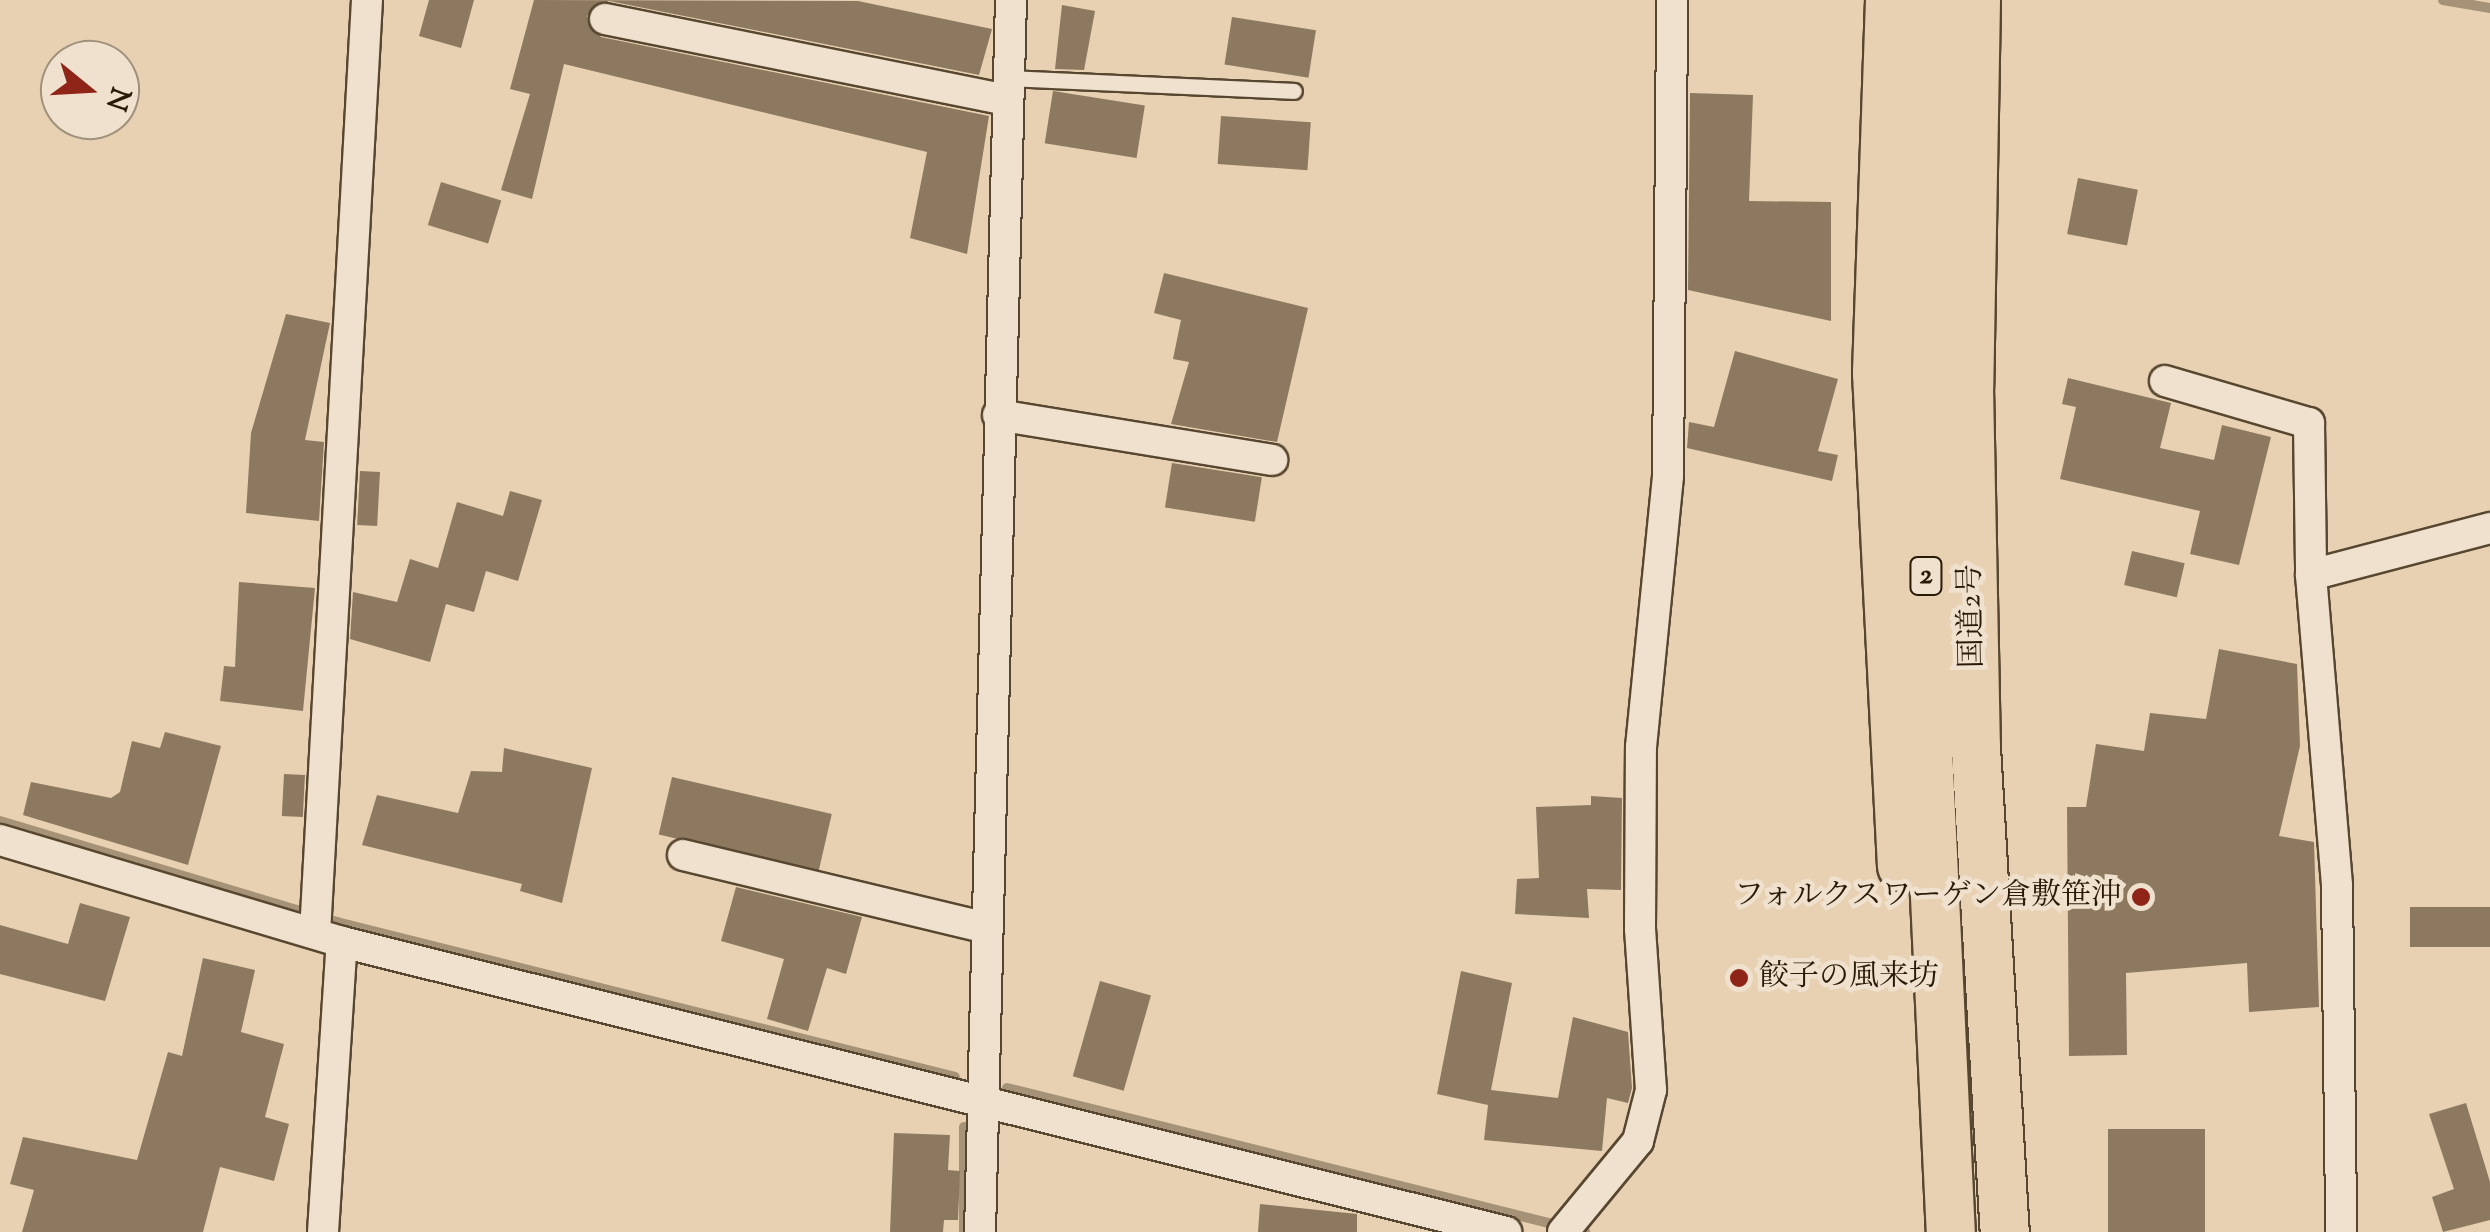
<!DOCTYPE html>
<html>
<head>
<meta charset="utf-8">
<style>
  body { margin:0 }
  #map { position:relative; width:2490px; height:1232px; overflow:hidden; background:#e7d1b2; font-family:"Sorts Mill Goudy","Noto Serif JP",serif }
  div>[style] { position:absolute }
  .stream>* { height:10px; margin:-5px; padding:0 5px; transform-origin:5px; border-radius:5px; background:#a69277 }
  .building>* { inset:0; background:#8c795f; transform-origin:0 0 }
  .roads { filter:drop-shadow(2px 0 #584730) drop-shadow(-2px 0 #584730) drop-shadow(0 2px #584730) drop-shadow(0 -2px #584730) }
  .service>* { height:15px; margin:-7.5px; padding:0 7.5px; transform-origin:7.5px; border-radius:7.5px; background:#efe1cd }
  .minor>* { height:30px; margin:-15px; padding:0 15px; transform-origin:15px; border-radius:15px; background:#efe1cd }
  .trunk>* { height:48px; margin:-24px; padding:0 24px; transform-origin:24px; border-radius:24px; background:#e7d1b2 }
  .dots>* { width:28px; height:28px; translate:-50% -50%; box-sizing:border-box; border:5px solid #efe1cd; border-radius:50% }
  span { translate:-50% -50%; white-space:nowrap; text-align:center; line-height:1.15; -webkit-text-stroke:9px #efe1cd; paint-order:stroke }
  .shield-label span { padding:2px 8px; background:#efe1cd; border:2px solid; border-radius:8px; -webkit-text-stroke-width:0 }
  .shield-label { font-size:28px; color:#291905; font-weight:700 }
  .street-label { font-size:30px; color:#291905 }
  .poi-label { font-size:30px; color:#291905 }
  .right { translate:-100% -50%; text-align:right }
  .left { translate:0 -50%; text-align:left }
  .north { position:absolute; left:40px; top:40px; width:100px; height:100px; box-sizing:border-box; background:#efe1cd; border:2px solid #a0917d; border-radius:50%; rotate:108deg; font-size:28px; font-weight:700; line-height:40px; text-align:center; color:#291905 }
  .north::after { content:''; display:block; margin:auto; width:35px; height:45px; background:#8f2418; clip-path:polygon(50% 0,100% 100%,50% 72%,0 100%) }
</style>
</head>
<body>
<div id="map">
  <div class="stream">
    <div style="left:2443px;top:0;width:48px;rotate:9.7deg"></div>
    <div style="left:0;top:821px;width:352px;rotate:16.7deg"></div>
    <div style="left:337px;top:922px;width:637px;rotate:14.08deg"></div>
    <div style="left:1007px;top:1088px;width:596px;rotate:13.99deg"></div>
    <div style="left:964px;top:1232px;width:105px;rotate:-90deg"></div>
  </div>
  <div class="building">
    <div style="clip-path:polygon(429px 0,474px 0,461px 48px,419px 36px)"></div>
    <div style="clip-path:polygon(534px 0,858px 1px,992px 29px,979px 75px,609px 1px,587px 16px,601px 37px,989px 116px,967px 254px,910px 238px,927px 152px,564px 64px,532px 199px,501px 190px,530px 94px,510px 89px)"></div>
    <div style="clip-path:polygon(1062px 5px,1095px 11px,1084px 70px,1055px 69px)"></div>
    <div style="left:1232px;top:17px;width:85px;height:48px;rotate:9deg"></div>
    <div style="left:1053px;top:91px;width:93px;height:53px;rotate:9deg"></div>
    <div style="clip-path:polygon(1690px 93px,1753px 95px,1749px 201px,1831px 202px,1831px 321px,1688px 290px)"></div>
    <div style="left:1221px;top:116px;width:90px;height:48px;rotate:4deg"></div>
    <div style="left:2078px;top:178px;width:61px;height:57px;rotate:11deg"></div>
    <div style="left:441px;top:182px;width:63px;height:45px;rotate:17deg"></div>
    <div style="clip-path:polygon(1164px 273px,1308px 308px,1277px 442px,1171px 424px,1189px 362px,1173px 359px,1181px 320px,1154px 313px)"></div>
    <div style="clip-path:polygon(286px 314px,330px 323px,305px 440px,324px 442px,319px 521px,246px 513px,251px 433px)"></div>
    <div style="clip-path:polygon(1735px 351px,1838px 379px,1818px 451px,1838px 455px,1832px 481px,1687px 448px,1689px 422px,1714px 427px)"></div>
    <div style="clip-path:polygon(2068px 378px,2171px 403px,2160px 448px,2214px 460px,2222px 425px,2271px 437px,2239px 565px,2190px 554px,2200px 511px,2060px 479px,2076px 407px,2062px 404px)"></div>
    <div style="left:1172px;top:463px;width:91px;height:45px;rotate:9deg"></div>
    <div style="left:360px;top:471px;width:20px;height:54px;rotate:3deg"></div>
    <div style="clip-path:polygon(510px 491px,542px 500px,518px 581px,486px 571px,474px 612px,446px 604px,430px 662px,350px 639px,353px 592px,397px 602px,410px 559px,438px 568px,457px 502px,503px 516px)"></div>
    <div style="left:2132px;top:551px;width:54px;height:35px;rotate:13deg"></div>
    <div style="clip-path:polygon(239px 582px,315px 588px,303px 711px,220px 701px,224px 666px,235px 667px)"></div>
    <div style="clip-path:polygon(2219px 649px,2297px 664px,2300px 746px,2279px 836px,2314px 842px,2319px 1007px,2249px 1012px,2247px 963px,2126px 973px,2127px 1055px,2069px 1056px,2067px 807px,2086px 807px,2096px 744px,2144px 751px,2150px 713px,2206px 719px)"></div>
    <div style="clip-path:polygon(165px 732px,221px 746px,188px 865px,23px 815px,31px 782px,111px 798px,120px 792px,132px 741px,160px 748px)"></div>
    <div style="clip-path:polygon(504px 748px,592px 768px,562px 903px,520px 891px,522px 884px,362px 845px,377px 795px,458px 813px,471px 771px,502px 772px)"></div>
    <div style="left:284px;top:774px;width:21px;height:42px;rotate:3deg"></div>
    <div style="left:672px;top:777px;width:164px;height:59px;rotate:13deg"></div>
    <div style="clip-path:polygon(1591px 796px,1622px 798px,1621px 890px,1587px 889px,1589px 918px,1515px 914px,1517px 879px,1539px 878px,1536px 807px,1591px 805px)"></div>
    <div style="clip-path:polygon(736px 887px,862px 917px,846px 974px,827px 968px,808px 1031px,767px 1019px,784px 959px,721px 941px)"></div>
    <div style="clip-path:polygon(80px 903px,130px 917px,105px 1001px,0 974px,0 925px,68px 944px)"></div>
    <div style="left:2490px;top:907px;width:40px;height:80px;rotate:90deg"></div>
    <div style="clip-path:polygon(203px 958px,255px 970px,241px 1032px,284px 1044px,265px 1117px,289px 1124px,274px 1181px,220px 1167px,203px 1232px,22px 1232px,34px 1190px,10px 1184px,23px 1137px,137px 1160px,168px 1052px,182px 1056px)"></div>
    <div style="clip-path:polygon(1461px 971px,1512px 983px,1491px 1090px,1558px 1098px,1573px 1017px,1628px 1032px,1632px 1088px,1628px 1103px,1607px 1098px,1602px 1151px,1484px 1140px,1488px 1105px,1437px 1094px)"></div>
    <div style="left:1100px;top:981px;width:53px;height:99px;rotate:16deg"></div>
    <div style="clip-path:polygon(2466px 1103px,2490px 1182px,2490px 1220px,2443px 1232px,2432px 1197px,2454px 1189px,2429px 1114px)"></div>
    <div style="left:2108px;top:1129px;width:97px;height:103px"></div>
    <div style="clip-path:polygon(894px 1133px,950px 1135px,948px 1170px,960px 1171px,958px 1220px,944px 1220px,943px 1232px,890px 1232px)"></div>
    <div style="clip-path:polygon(1260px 1204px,1357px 1214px,1357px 1232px,1258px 1232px)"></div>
  </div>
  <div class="roads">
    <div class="service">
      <div style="left:1009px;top:78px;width:285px;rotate:2.6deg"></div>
    </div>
    <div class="minor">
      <div style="left:605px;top:19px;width:410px;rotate:11.4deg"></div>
      <div style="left:2165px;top:381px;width:150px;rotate:16.3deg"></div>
      <div style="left:2309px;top:423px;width:152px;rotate:89.2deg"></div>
      <div style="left:2311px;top:575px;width:312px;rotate:85.2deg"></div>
      <div style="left:2337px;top:886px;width:346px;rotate:89.3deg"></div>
      <div style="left:998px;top:415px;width:278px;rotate:9.3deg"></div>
      <div style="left:2311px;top:575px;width:185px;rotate:-14.7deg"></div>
      <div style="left:0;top:840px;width:357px;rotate:16.6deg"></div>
      <div style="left:342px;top:942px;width:1200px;rotate:13.99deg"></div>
      <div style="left:683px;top:855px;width:309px;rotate:13.5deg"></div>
      <div style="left:315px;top:933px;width:934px;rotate:-86.81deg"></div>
      <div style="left:323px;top:1232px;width:291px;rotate:-86.3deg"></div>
      <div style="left:980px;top:1232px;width:1232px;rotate:-88.56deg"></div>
      <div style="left:1563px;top:1232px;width:118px;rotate:-50.5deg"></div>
      <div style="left:1638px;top:1141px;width:53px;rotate:-75.7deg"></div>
      <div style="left:1651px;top:1090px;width:161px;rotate:-93.9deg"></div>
      <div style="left:1640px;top:929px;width:182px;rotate:-89.7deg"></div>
      <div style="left:1641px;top:747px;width:272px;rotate:-84.3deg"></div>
      <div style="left:1668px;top:476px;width:476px;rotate:-89.5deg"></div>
    </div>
    <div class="trunk">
      <div style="left:1890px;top:0;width:373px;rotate:92deg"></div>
      <div style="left:1877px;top:373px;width:494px;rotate:87.1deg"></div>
      <div style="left:1932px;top:0;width:385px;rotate:91.2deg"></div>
      <div style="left:1924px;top:385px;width:385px;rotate:89.3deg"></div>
      <div style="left:1929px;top:770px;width:463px;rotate:87.3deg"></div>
      <div style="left:1976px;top:0;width:387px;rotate:91deg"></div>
      <div style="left:1969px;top:387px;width:361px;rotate:88.9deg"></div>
      <div style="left:1976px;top:748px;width:485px;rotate:86.6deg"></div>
    </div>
  </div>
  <div class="dots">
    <div style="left:2141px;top:897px;background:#8f2418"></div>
    <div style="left:1739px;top:978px;background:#8f2418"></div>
  </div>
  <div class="shield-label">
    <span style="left:1926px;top:576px">2</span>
  </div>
  <div class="street-label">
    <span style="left:1973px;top:616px;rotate:-91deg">国道2号</span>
  </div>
  <div class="poi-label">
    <span class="right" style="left:2121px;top:897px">フォルクスワーゲン倉敷笹沖</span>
    <span class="left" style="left:1759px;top:978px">餃子の風来坊</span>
  </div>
  <div class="north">N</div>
</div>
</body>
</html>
